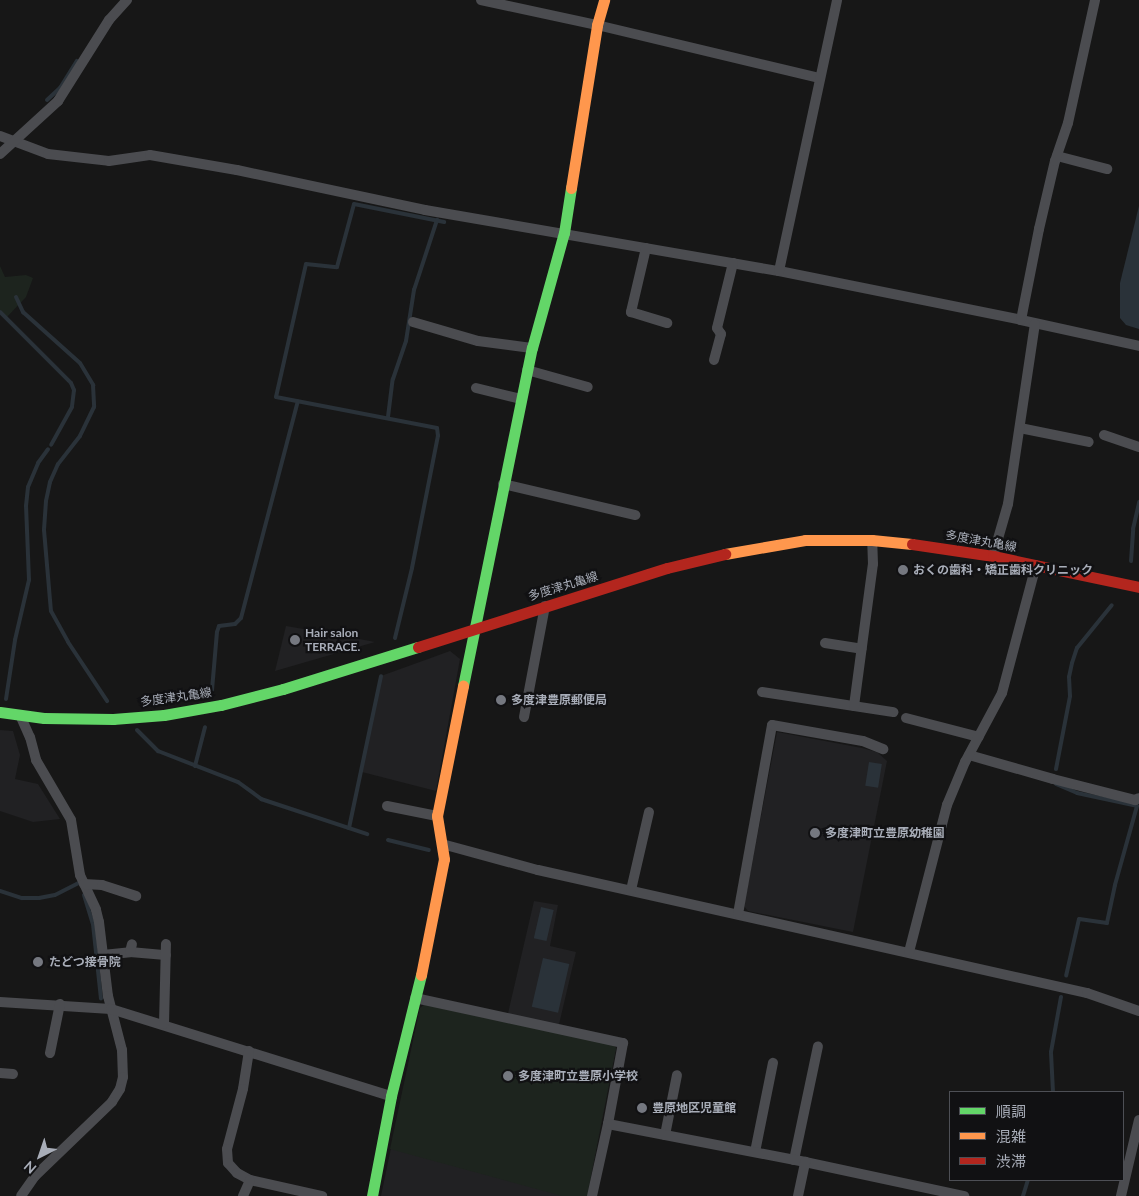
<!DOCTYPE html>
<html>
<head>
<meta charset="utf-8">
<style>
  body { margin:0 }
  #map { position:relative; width:1139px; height:1196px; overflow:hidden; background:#171717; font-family:Lato,"Noto Sans JP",sans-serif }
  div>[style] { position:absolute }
  .built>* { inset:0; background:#212123 }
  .green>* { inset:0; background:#1d241e }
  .water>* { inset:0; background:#2a3239; transform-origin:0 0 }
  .stream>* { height:4px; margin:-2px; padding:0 2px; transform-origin:2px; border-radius:2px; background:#2a3239 }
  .street>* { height:10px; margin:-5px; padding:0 5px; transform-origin:5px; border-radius:5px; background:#4b4c50 }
  .fast>* { height:11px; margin:-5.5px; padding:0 5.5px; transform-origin:5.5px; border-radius:5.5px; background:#63d668 }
  .slow>* { height:11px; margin:-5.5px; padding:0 5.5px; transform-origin:5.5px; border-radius:5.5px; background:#ff974d }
  .jam>* { height:11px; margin:-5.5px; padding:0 5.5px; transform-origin:5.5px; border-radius:5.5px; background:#b3261e }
  .dots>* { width:14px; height:14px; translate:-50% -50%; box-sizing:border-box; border:2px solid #111113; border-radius:50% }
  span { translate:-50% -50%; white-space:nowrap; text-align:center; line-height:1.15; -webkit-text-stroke:4.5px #111113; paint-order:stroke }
  .street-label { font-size:12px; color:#a8adb8 }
  .poi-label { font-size:12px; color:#a8adb8; font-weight:700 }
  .left { translate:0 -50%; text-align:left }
  .legend { position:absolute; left:949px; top:1091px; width:175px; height:90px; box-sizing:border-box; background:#111113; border:1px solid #4d4f55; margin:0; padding:6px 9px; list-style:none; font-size:15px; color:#a8adb8 }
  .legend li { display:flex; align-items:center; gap:10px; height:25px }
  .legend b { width:25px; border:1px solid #4d4f55 }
  .north { position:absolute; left:15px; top:1131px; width:50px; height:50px; -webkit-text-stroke:4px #111113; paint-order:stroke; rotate:221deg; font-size:14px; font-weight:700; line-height:20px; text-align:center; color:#a8adb8 }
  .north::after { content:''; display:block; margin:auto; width:18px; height:22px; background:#a8adb8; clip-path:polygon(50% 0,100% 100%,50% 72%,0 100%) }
</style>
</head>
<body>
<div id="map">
  <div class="built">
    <div style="clip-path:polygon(286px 626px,349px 637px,375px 642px,275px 671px)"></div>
    <div style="clip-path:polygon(450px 651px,460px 659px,436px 791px,362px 772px,381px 676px)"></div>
    <div style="clip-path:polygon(0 730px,13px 731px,20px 755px,15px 779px,38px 784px,60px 819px,33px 822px,0 811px)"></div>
    <div style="clip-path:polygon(777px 732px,862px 748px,877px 752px,887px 761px,853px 932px,748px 911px,744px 906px)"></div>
    <div style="clip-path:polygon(534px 901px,558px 905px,550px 946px,576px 952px,557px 1033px,613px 1045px,616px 1048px,587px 1196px,381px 1196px,420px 1008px,424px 1005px,506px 1022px)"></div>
  </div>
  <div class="green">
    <div style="clip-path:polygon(0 266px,5px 277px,26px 275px,33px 278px,26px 297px,7px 317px,0 310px)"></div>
    <div style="clip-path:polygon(424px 1005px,613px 1045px,616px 1048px,587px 1196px,562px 1196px,390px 1149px,420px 1008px)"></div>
  </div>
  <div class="water">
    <div style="clip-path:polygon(1139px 206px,1139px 329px,1126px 325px,1120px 318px,1120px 283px)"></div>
    <div style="left:869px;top:762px;width:13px;height:24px;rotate:9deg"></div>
    <div style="left:541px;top:907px;width:13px;height:32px;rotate:13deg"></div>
    <div style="left:543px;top:958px;width:27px;height:50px;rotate:13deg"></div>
  </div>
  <div class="stream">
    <div style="left:47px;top:100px;width:18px;rotate:-43deg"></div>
    <div style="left:60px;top:88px;width:32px;rotate:-58deg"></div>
    <div style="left:16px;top:297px;width:17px;rotate:65deg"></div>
    <div style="left:23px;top:312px;width:76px;rotate:41.8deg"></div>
    <div style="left:80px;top:363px;width:26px;rotate:59deg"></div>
    <div style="left:93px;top:385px;width:22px;rotate:87deg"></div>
    <div style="left:94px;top:407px;width:32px;rotate:116deg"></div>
    <div style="left:80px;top:436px;width:36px;rotate:128deg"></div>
    <div style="left:58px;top:464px;width:20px;rotate:114deg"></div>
    <div style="left:50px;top:482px;width:19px;rotate:102deg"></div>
    <div style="left:46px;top:501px;width:29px;rotate:94deg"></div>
    <div style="left:44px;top:530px;width:81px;rotate:85.1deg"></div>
    <div style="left:51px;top:611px;width:35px;rotate:61deg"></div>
    <div style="left:68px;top:642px;width:71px;rotate:56.5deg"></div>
    <div style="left:0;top:312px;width:100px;rotate:45deg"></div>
    <div style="left:71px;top:383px;width:8px;rotate:67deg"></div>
    <div style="left:74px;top:390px;width:17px;rotate:97deg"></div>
    <div style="left:72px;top:407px;width:43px;rotate:118.9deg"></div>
    <div style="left:388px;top:417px;width:38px;rotate:-83deg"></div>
    <div style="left:393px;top:379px;width:40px;rotate:-71.1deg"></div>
    <div style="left:406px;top:341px;width:52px;rotate:-81.1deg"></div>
    <div style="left:414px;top:290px;width:74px;rotate:-71.8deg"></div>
    <div style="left:1131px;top:561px;width:32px;rotate:-86deg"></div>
    <div style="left:1133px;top:529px;width:28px;rotate:-77deg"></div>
    <div style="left:395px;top:638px;width:72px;rotate:-76.3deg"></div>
    <div style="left:412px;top:568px;width:135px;rotate:-78.9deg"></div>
    <div style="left:438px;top:436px;width:8px;rotate:-97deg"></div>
    <div style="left:437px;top:428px;width:164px;rotate:-169.1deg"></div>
    <div style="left:276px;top:397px;width:136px;rotate:-77.3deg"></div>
    <div style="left:306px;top:264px;width:31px;rotate:6deg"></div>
    <div style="left:337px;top:267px;width:65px;rotate:-74.9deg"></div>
    <div style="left:354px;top:204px;width:92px;rotate:11.3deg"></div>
    <div style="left:212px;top:690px;width:58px;rotate:-85.1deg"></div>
    <div style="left:217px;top:632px;width:6px;rotate:-72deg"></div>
    <div style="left:219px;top:626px;width:16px;rotate:-7deg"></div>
    <div style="left:235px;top:624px;width:8px;rotate:-45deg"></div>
    <div style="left:241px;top:618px;width:224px;rotate:-75.3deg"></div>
    <div style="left:6px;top:699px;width:60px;rotate:-81.3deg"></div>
    <div style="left:15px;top:640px;width:62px;rotate:-76.9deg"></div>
    <div style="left:29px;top:580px;width:74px;rotate:-92.3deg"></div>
    <div style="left:26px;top:506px;width:19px;rotate:-84deg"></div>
    <div style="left:28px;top:487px;width:26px;rotate:-67deg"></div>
    <div style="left:38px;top:463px;width:17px;rotate:-54deg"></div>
    <div style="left:137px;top:730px;width:30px;rotate:45deg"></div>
    <div style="left:158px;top:751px;width:86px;rotate:21.2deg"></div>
    <div style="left:238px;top:782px;width:29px;rotate:36deg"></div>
    <div style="left:261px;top:799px;width:112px;rotate:18.3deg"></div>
    <div style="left:195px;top:766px;width:40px;rotate:-75.6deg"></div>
    <div style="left:1056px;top:769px;width:74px;rotate:-79.1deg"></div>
    <div style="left:1070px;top:696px;width:19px;rotate:-93deg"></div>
    <div style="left:1069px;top:677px;width:14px;rotate:-78deg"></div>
    <div style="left:1072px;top:663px;width:16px;rotate:-72deg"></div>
    <div style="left:1077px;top:648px;width:55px;rotate:-50.9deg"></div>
    <div style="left:1056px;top:784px;width:23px;rotate:23deg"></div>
    <div style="left:1077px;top:793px;width:61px;rotate:12.2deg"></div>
    <div style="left:1137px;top:806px;width:82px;rotate:105.6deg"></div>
    <div style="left:1115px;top:885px;width:39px;rotate:102deg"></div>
    <div style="left:1107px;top:923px;width:28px;rotate:-172deg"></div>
    <div style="left:1079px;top:919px;width:58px;rotate:102.8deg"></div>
    <div style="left:349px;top:828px;width:155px;rotate:-78.1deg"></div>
    <div style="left:388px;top:840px;width:42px;rotate:13.7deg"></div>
    <div style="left:0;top:891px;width:23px;rotate:18deg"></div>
    <div style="left:22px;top:898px;width:17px"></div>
    <div style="left:39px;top:898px;width:16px;rotate:-11deg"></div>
    <div style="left:55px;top:895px;width:27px;rotate:-27deg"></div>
    <div style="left:84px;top:895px;width:30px;rotate:73deg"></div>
    <div style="left:93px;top:924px;width:75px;rotate:83.9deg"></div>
    <div style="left:1053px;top:1092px;width:40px;rotate:-92.9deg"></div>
    <div style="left:1051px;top:1052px;width:56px;rotate:-79.7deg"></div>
    <div style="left:1023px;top:1196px;width:17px;rotate:-73deg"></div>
  </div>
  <div class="street">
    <div style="left:481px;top:0;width:119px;rotate:12.2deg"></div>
    <div style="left:597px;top:25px;width:228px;rotate:13.4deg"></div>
    <div style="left:0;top:136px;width:51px;rotate:20.6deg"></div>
    <div style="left:48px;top:154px;width:61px;rotate:6.5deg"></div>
    <div style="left:109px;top:161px;width:41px;rotate:-8.3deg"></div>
    <div style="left:150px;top:155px;width:88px;rotate:9.8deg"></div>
    <div style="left:237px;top:170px;width:192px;rotate:12deg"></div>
    <div style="left:425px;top:210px;width:359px;rotate:9.8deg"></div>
    <div style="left:779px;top:271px;width:247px;rotate:11.4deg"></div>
    <div style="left:1021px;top:320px;width:121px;rotate:12.4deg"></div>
    <div style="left:0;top:154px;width:79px;rotate:-42.4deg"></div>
    <div style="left:58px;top:101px;width:96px;rotate:-57.8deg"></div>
    <div style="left:109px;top:20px;width:27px;rotate:-48deg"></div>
    <div style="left:1057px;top:156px;width:52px;rotate:14.6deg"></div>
    <div style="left:646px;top:248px;width:66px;rotate:103.2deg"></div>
    <div style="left:631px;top:312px;width:38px;rotate:17deg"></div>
    <div style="left:779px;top:271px;width:277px;rotate:-77.9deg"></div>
    <div style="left:1021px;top:320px;width:93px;rotate:-78.8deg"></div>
    <div style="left:1039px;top:229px;width:70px;rotate:-76.8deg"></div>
    <div style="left:1055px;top:161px;width:40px;rotate:-71.1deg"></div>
    <div style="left:1068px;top:123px;width:126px;rotate:-77.6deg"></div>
    <div style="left:413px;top:322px;width:68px;rotate:16.3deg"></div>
    <div style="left:478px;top:341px;width:54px;rotate:7.4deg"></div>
    <div style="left:714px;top:360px;width:27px;rotate:-75deg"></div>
    <div style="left:721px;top:334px;width:7px;rotate:-124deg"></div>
    <div style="left:717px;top:328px;width:67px;rotate:-76.2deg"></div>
    <div style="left:527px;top:370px;width:63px;rotate:15.6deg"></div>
    <div style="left:476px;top:388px;width:46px;rotate:13.7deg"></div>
    <div style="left:1020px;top:428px;width:70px;rotate:11.5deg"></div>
    <div style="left:1104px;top:435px;width:37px;rotate:19deg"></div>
    <div style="left:503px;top:484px;width:136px;rotate:13.2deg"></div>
    <div style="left:993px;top:556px;width:54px;rotate:-73.9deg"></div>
    <div style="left:1008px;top:504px;width:182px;rotate:-81.5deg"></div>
    <div style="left:825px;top:643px;width:37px;rotate:9deg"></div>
    <div style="left:762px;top:692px;width:133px;rotate:8.7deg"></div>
    <div style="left:854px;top:706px;width:143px;rotate:-82.4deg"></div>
    <div style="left:873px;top:564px;width:24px;rotate:-92deg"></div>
    <div style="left:20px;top:715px;width:24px;rotate:66deg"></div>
    <div style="left:30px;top:737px;width:24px;rotate:75deg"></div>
    <div style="left:36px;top:760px;width:69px;rotate:59.7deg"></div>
    <div style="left:71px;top:820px;width:56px;rotate:80.7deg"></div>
    <div style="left:80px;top:875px;width:38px;rotate:65deg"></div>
    <div style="left:96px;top:910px;width:12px;rotate:76deg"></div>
    <div style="left:99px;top:922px;width:75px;rotate:83.1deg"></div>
    <div style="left:108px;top:996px;width:56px;rotate:75.5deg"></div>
    <div style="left:122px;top:1050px;width:27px;rotate:88deg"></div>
    <div style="left:123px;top:1077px;width:12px;rotate:104deg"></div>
    <div style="left:120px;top:1089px;width:15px;rotate:122deg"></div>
    <div style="left:112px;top:1102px;width:107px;rotate:136.1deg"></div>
    <div style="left:35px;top:1176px;width:24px;rotate:125deg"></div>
    <div style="left:524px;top:717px;width:113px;rotate:-79.3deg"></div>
    <div style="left:906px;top:718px;width:75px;rotate:14.6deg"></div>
    <div style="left:969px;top:755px;width:87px;rotate:15.9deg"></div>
    <div style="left:1053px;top:779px;width:85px;rotate:14.4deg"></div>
    <div style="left:1135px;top:800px;width:4px;rotate:-27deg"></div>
    <div style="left:387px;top:806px;width:51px;rotate:11.3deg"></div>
    <div style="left:442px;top:844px;width:99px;rotate:15.2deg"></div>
    <div style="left:538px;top:870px;width:563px;rotate:12.63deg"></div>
    <div style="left:1087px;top:993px;width:55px;rotate:19.1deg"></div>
    <div style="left:84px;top:884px;width:18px;rotate:3deg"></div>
    <div style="left:102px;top:885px;width:36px;rotate:18deg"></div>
    <div style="left:631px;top:890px;width:80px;rotate:-77deg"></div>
    <div style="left:738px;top:914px;width:192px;rotate:-79.8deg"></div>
    <div style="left:772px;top:725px;width:92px;rotate:10deg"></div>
    <div style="left:863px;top:741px;width:22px;rotate:22deg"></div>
    <div style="left:130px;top:952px;width:36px;rotate:5deg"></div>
    <div style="left:909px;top:952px;width:152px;rotate:-75.5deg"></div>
    <div style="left:947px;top:805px;width:47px;rotate:-67.3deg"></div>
    <div style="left:965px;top:762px;width:78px;rotate:-61.8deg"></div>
    <div style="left:1002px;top:693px;width:132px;rotate:-75.1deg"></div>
    <div style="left:103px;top:955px;width:27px;rotate:-6deg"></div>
    <div style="left:130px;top:952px;width:8px;rotate:-76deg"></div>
    <div style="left:415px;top:998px;width:213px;rotate:12.2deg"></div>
    <div style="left:623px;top:1043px;width:82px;rotate:100.5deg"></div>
    <div style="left:0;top:1002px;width:111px;rotate:3.6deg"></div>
    <div style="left:111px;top:1009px;width:293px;rotate:17.3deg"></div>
    <div style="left:164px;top:1024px;width:80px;rotate:-88.6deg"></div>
    <div style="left:249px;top:1051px;width:38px;rotate:99deg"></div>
    <div style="left:243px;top:1089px;width:62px;rotate:104.9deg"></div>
    <div style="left:227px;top:1149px;width:14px;rotate:86deg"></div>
    <div style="left:228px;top:1163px;width:13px;rotate:48deg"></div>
    <div style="left:237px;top:1173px;width:15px;rotate:28deg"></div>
    <div style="left:250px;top:1180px;width:74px;rotate:12.5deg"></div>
    <div style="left:50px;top:1053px;width:50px;rotate:-78.5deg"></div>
    <div style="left:0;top:1073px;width:13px;rotate:4deg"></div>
    <div style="left:665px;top:1135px;width:61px;rotate:-78.7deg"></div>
    <div style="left:755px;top:1152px;width:91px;rotate:-78.6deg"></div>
    <div style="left:794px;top:1160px;width:116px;rotate:-78.1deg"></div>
    <div style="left:243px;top:1196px;width:17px;rotate:-66deg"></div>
    <div style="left:592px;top:1196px;width:74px;rotate:-77.5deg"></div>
    <div style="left:608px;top:1124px;width:201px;rotate:10.9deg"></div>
    <div style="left:805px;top:1162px;width:163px;rotate:12.1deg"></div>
    <div style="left:798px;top:1196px;width:35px;rotate:-78deg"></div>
    <div style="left:1121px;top:1196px;width:78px;rotate:-76.7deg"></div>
  </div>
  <div class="fast">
    <div style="left:463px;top:686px;width:345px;rotate:-78.5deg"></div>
    <div style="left:532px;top:348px;width:119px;rotate:-74.5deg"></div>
    <div style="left:564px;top:233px;width:46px;rotate:-81.2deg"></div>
    <div style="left:0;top:712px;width:44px;rotate:7.8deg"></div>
    <div style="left:44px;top:718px;width:69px;rotate:0.8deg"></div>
    <div style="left:113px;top:719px;width:51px;rotate:-4.5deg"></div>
    <div style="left:164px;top:715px;width:58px;rotate:-10deg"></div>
    <div style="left:221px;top:705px;width:64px;rotate:-14.5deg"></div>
    <div style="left:283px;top:689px;width:141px;rotate:-17.3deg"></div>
    <div style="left:372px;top:1196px;width:102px;rotate:-79.2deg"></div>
    <div style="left:391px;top:1096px;width:125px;rotate:-76.1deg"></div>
  </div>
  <div class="slow">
    <div style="left:571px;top:188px;width:165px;rotate:-80.9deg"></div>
    <div style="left:597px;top:25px;width:26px;rotate:-74deg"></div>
    <div style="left:725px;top:554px;width:81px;rotate:-9.9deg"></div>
    <div style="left:805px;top:540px;width:67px"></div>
    <div style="left:872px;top:540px;width:40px;rotate:5.7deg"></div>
    <div style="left:421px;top:975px;width:118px;rotate:-78.8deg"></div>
    <div style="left:444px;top:859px;width:44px;rotate:-99.2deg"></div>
    <div style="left:437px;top:816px;width:133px;rotate:-78.7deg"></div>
  </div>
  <div class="jam">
    <div style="left:912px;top:544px;width:82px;rotate:8.4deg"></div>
    <div style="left:993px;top:556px;width:149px;rotate:12deg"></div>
    <div style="left:418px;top:647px;width:261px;rotate:-17.6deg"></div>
    <div style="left:667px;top:568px;width:60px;rotate:-13.6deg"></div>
  </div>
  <div class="dots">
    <div style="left:903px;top:570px;background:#757880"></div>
    <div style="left:295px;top:640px;background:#757880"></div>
    <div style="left:501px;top:700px;background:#757880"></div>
    <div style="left:815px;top:833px;background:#757880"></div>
    <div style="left:38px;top:962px;background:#757880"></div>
    <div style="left:508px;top:1076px;background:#757880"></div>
    <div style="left:642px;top:1108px;background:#757880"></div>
  </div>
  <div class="street-label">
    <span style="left:981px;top:541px;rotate:10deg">多度津丸亀線</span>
    <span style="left:563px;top:586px;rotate:-17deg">多度津丸亀線</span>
    <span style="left:176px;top:697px;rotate:-8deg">多度津丸亀線</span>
  </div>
  <div class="poi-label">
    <span class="left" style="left:913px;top:570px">おくの歯科・矯正歯科クリニック</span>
    <span class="left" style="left:305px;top:640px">Hair salon<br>TERRACE.</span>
    <span class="left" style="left:511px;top:700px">多度津豊原郵便局</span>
    <span class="left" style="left:825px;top:833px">多度津町立豊原幼稚園</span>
    <span class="left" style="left:49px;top:962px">たどつ接骨院</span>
    <span class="left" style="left:518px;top:1076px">多度津町立豊原小学校</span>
    <span class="left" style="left:652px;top:1108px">豊原地区児童館</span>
  </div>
  <ul class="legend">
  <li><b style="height:6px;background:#63d668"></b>順調</li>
  <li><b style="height:6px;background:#ff974d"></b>混雑</li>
  <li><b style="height:6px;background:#b3261e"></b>渋滞</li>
  </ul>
  <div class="north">N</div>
</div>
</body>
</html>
